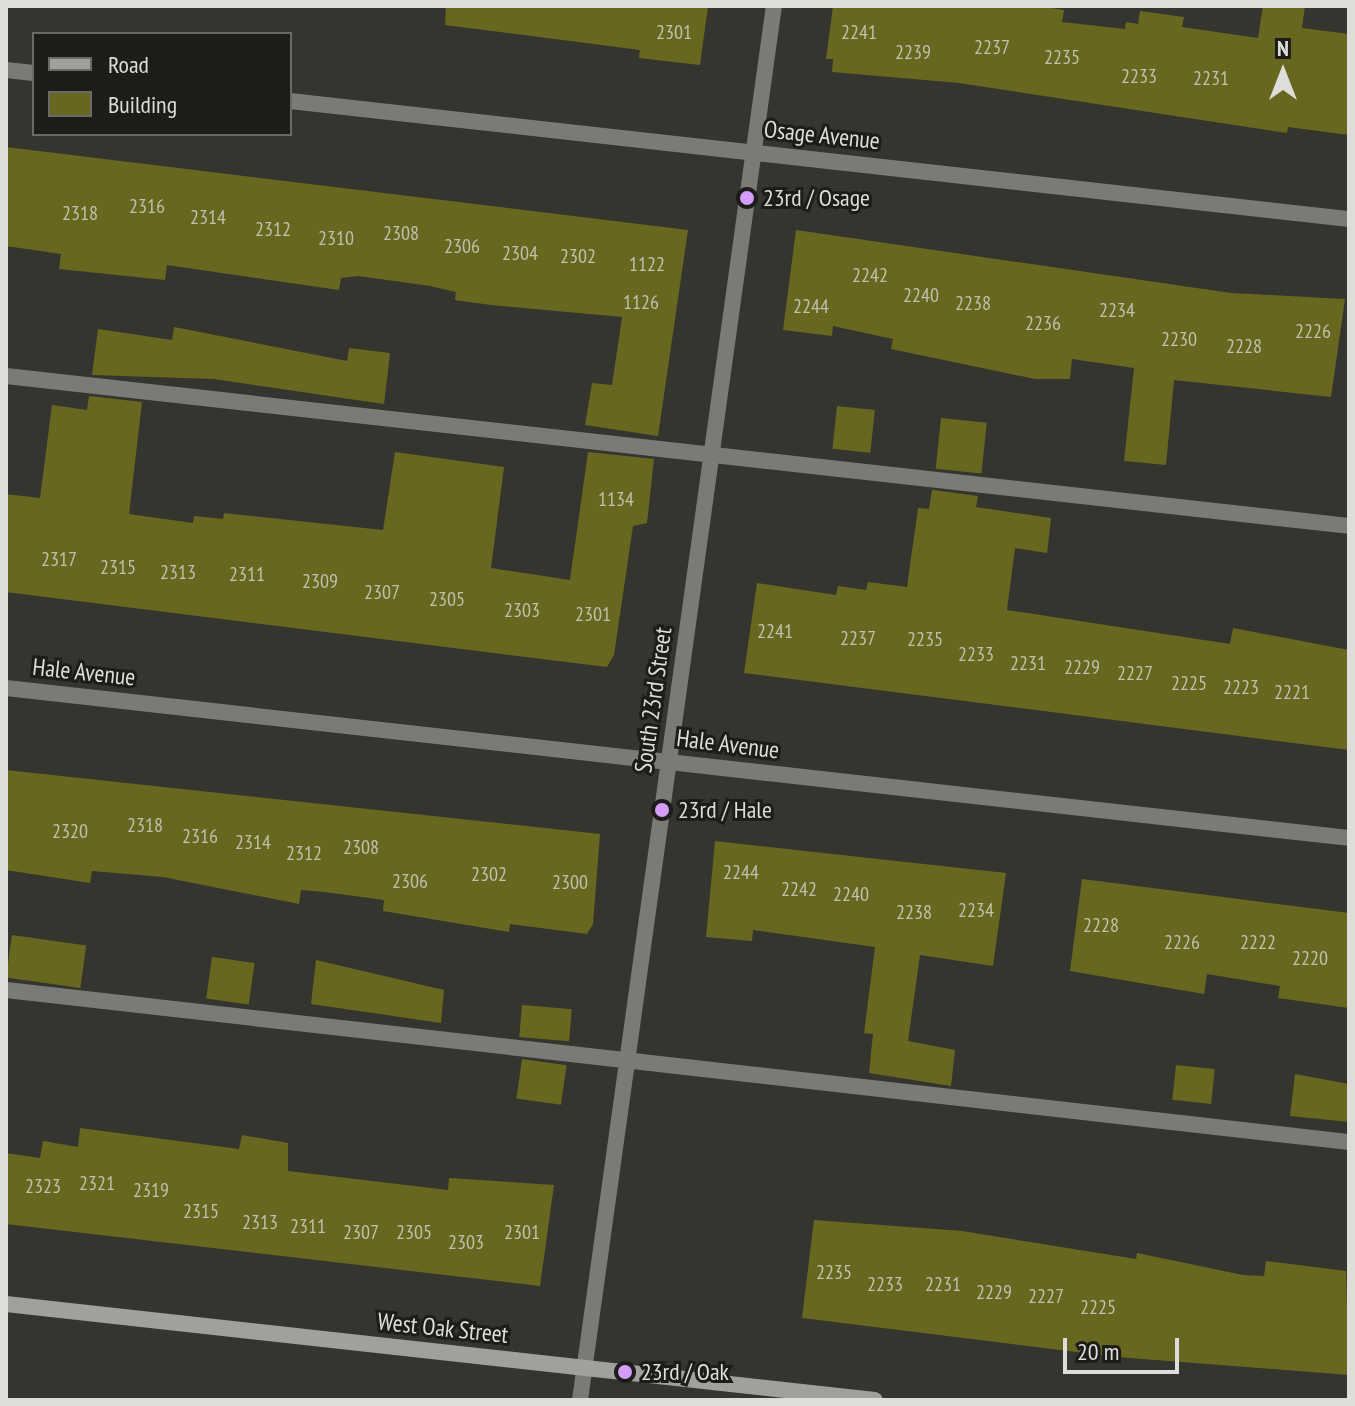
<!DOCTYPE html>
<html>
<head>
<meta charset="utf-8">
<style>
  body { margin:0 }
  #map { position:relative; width:1355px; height:1406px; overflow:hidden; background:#35352f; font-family:"PT Sans Narrow",sans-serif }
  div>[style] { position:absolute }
  .building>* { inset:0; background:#686720; transform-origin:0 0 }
  .service>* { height:16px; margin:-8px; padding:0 8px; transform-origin:8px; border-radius:8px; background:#7a7a77 }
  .minor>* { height:16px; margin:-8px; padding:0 8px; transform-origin:8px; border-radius:8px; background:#7a7a77 }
  .secondary>* { height:16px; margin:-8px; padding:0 8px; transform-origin:8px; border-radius:8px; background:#a1a19c }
  .dots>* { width:22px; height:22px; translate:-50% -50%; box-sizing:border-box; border:4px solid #1c1c19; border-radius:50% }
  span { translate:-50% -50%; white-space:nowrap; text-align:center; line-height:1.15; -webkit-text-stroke:6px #1c1c19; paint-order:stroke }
  .number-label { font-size:20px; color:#c0c0ac }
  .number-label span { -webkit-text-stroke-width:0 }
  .street-label { font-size:24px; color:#ddddda }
  .poi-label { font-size:24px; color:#ddddda }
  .left { translate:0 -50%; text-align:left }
  .frame { position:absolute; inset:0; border:8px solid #ddddda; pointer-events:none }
  .legend { position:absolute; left:32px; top:32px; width:260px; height:104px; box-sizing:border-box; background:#1c1c19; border:2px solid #696966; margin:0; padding:10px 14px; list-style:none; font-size:24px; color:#ddddda }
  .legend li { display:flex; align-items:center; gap:16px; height:40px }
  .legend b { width:40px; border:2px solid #696966 }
  .north { position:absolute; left:1243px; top:32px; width:80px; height:80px; -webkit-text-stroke:6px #1c1c19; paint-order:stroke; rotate:0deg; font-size:22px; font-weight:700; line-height:32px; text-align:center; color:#ddddda }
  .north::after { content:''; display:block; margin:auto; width:28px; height:36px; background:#ddddda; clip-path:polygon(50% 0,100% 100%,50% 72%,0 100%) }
  .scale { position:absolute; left:1063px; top:1338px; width:116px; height:36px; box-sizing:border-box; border:4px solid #ddddda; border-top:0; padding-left:10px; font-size:24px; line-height:28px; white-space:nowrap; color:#ddddda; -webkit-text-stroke:6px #1c1c19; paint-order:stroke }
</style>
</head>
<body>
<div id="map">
  <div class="building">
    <div style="clip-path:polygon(446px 6px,708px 6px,700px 65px,639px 58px,640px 50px,445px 25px)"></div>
    <div style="clip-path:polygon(833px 6px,1038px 6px,1064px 10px,1062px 22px,1125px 29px,1126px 22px,1138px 24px,1140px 11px,1184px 17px,1182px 27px,1258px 38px,1263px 6px,1305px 6px,1302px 28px,1349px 34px,1349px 135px,1288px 127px,1287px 133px,959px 83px,832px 72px,833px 59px,826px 59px)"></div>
    <div style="clip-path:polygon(6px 147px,688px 230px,658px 436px,585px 425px,592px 383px,612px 385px,622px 317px,491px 305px,455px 300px,456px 292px,430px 286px,358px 276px,341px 278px,339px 290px,167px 265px,165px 280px,59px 269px,61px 254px,6px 246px)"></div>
    <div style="clip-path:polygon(796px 230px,1231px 293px,1345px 299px,1331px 397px,1174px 380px,1166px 465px,1124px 461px,1134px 368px,1072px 359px,1070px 379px,1035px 379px,891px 349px,893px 339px,833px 326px,832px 336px,783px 330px)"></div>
    <div style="clip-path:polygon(174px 327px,347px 361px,349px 348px,390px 353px,384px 404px,214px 379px,92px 375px,98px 329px,172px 340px)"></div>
    <div style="clip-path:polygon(89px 396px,142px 402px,129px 514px,193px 523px,194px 516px,223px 519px,224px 513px,383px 530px,395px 452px,504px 467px,491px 568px,570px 580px,588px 452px,654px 459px,647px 523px,633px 526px,614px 655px,607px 667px,6px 592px,6px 494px,40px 498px,52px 405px,87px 410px)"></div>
    <div style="left:837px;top:406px;width:38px;height:43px;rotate:6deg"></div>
    <div style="left:941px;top:418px;width:46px;height:51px;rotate:6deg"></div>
    <div style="clip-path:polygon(932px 490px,978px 496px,976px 507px,1051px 518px,1047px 553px,1015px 548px,1007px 610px,1230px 644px,1233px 628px,1349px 650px,1349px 750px,744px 673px,757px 583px,836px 595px,838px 586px,866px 590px,868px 582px,907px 587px,918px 508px,929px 509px)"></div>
    <div style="clip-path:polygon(6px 770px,600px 834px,593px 924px,587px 934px,510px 924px,509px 932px,383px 911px,384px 900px,324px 892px,301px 890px,299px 904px,163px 877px,92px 871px,90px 883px,6px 870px)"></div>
    <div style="clip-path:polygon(715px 841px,1006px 873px,993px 966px,920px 955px,908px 1041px,955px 1050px,951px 1086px,869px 1073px,873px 1034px,864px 1033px,875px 947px,753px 930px,752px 941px,706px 937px)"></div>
    <div style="clip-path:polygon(1082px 879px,1349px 913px,1349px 1008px,1278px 998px,1280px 986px,1207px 974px,1204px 994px,1070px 971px)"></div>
    <div style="left:12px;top:935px;width:75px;height:43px;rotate:8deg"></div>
    <div style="left:212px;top:957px;width:43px;height:42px;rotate:8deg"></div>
    <div style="clip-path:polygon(316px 960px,444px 990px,441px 1023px,311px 1004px)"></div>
    <div style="left:522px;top:1005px;width:50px;height:32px;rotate:5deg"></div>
    <div style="left:522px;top:1059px;width:45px;height:40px;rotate:8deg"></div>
    <div style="left:1176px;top:1065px;width:39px;height:35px;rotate:6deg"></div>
    <div style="clip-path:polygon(1295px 1074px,1349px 1084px,1349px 1122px,1290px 1116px)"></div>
    <div style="clip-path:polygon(80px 1128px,239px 1149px,242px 1135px,288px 1143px,288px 1171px,448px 1190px,449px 1178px,554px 1185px,540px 1286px,6px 1224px,6px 1153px,40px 1158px,43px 1141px,78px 1147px)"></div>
    <div style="clip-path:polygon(814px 1220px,962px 1231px,1136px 1259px,1137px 1253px,1243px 1275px,1264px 1276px,1266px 1261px,1346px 1271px,1349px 1375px,1117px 1357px,802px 1318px)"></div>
  </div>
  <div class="service">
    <div style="left:6px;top:376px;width:1351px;rotate:6.37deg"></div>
    <div style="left:6px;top:990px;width:1352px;rotate:6.46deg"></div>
  </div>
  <div class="minor">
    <div style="left:6px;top:70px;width:28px;rotate:6deg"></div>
    <div style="left:290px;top:101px;width:1066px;rotate:6.36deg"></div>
    <div style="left:6px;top:688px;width:1351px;rotate:6.37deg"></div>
    <div style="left:580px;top:1400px;width:1407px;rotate:-82.08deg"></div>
  </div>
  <div class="secondary">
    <div style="left:6px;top:1304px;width:874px;rotate:6.3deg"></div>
  </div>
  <div class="dots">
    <div style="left:747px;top:198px;background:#d49cfb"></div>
    <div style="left:662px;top:810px;background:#d49cfb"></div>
    <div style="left:625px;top:1372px;background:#d49cfb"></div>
  </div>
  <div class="number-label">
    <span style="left:674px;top:32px">2301</span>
    <span style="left:859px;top:32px">2241</span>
    <span style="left:992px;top:47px">2237</span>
    <span style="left:913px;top:52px">2239</span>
    <span style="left:1062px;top:57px">2235</span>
    <span style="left:1139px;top:76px">2233</span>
    <span style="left:1211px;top:78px">2231</span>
    <span style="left:147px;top:206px">2316</span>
    <span style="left:80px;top:213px">2318</span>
    <span style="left:208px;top:217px">2314</span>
    <span style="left:273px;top:229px">2312</span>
    <span style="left:401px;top:233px">2308</span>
    <span style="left:336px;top:238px">2310</span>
    <span style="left:462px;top:246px">2306</span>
    <span style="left:520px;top:253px">2304</span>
    <span style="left:578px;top:256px">2302</span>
    <span style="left:647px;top:264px">1122</span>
    <span style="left:870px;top:275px">2242</span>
    <span style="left:921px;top:295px">2240</span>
    <span style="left:641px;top:302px">1126</span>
    <span style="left:973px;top:303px">2238</span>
    <span style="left:811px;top:306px">2244</span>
    <span style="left:1117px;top:310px">2234</span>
    <span style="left:1043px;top:323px">2236</span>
    <span style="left:1313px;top:331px">2226</span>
    <span style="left:1179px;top:339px">2230</span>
    <span style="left:1244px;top:346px">2228</span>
    <span style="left:616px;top:499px">1134</span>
    <span style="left:59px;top:559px">2317</span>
    <span style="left:118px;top:567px">2315</span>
    <span style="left:178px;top:572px">2313</span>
    <span style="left:247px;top:574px">2311</span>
    <span style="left:320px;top:581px">2309</span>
    <span style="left:382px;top:592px">2307</span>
    <span style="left:447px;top:599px">2305</span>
    <span style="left:522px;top:610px">2303</span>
    <span style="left:593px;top:614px">2301</span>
    <span style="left:775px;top:631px">2241</span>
    <span style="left:858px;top:638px">2237</span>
    <span style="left:925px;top:639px">2235</span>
    <span style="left:976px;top:654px">2233</span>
    <span style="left:1028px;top:663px">2231</span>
    <span style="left:1082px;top:667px">2229</span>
    <span style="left:1135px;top:673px">2227</span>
    <span style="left:1189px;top:683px">2225</span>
    <span style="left:1241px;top:687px">2223</span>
    <span style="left:1292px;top:692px">2221</span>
    <span style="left:145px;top:825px">2318</span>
    <span style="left:70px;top:831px">2320</span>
    <span style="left:200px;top:836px">2316</span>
    <span style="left:253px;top:842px">2314</span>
    <span style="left:361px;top:847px">2308</span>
    <span style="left:304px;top:853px">2312</span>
    <span style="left:741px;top:872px">2244</span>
    <span style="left:489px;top:874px">2302</span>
    <span style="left:410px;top:881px">2306</span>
    <span style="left:570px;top:882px">2300</span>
    <span style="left:799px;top:889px">2242</span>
    <span style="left:851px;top:894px">2240</span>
    <span style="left:976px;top:910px">2234</span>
    <span style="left:914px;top:912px">2238</span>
    <span style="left:1101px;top:925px">2228</span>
    <span style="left:1182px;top:942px">2226</span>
    <span style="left:1258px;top:942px">2222</span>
    <span style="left:1310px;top:958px">2220</span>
    <span style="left:97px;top:1183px">2321</span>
    <span style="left:43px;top:1186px">2323</span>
    <span style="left:151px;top:1190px">2319</span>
    <span style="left:201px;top:1211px">2315</span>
    <span style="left:260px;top:1222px">2313</span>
    <span style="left:308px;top:1226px">2311</span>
    <span style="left:361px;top:1232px">2307</span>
    <span style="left:414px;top:1232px">2305</span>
    <span style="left:522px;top:1232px">2301</span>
    <span style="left:466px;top:1242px">2303</span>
    <span style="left:834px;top:1272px">2235</span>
    <span style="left:885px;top:1284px">2233</span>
    <span style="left:943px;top:1284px">2231</span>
    <span style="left:994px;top:1292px">2229</span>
    <span style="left:1046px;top:1296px">2227</span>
    <span style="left:1098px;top:1307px">2225</span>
  </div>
  <div class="street-label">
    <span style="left:822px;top:135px;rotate:6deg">Osage Avenue</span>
    <span style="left:84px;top:672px;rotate:6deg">Hale Avenue</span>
    <span style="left:653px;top:700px;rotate:-82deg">South 23rd Street</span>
    <span style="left:728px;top:744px;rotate:7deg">Hale Avenue</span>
    <span style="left:443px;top:1328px;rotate:6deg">West Oak Street</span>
  </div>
  <div class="poi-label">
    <span class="left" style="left:763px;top:198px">23rd / Osage</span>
    <span class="left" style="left:678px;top:810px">23rd / Hale</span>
    <span class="left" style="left:641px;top:1372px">23rd / Oak</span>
  </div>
  <div class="frame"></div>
  <ul class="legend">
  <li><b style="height:10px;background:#a1a19c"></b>Road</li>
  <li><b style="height:22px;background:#686720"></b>Building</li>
  </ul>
  <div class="north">N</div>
  <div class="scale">20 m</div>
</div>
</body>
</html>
